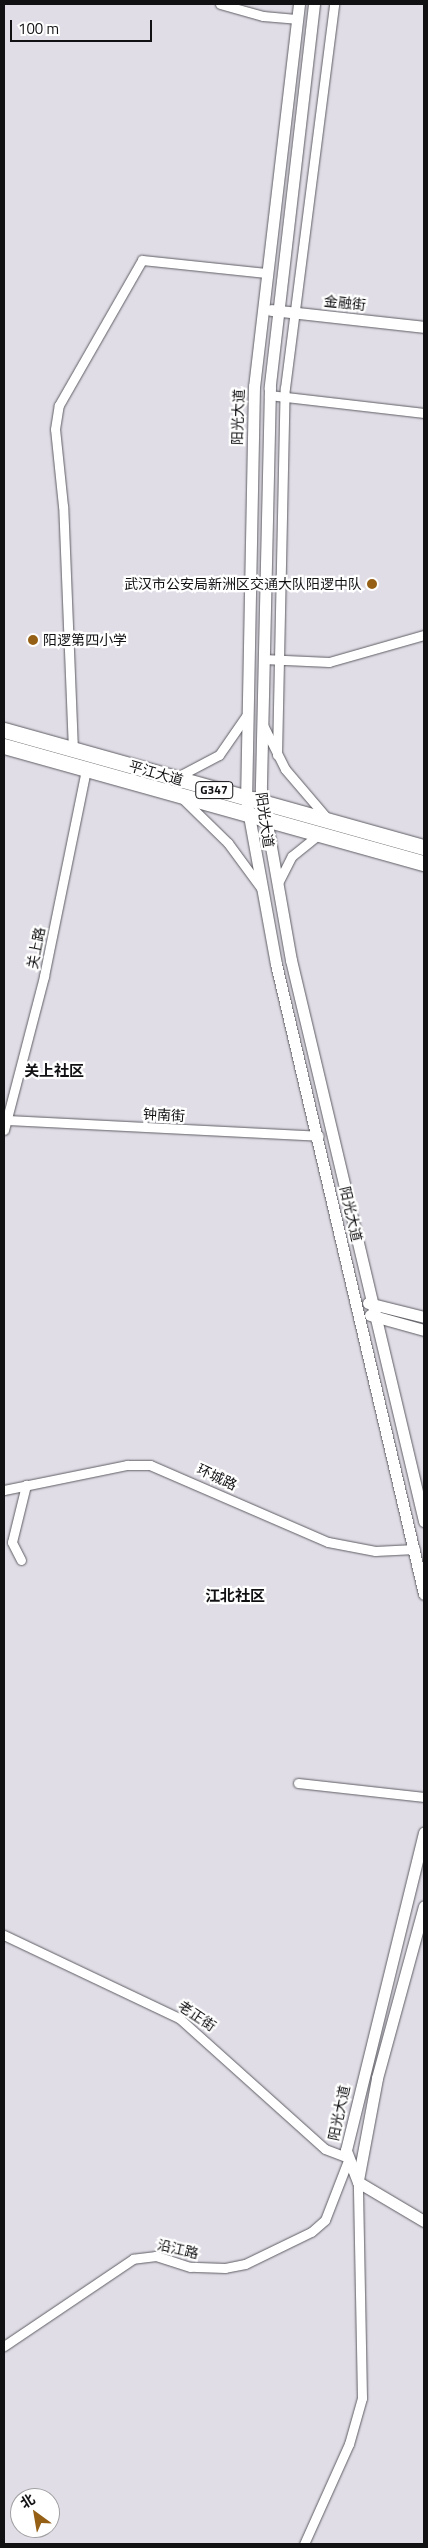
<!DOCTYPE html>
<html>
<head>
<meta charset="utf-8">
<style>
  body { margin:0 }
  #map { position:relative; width:428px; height:2548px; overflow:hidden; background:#e0dde6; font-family:"Titillium Web","Noto Sans SC",sans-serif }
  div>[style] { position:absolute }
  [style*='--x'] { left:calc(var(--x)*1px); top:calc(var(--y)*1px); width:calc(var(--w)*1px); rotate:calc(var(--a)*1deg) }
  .roads { filter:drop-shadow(0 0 1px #5f5d64) drop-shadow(0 0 1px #5f5d64) }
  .street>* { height:9px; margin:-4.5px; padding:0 4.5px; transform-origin:4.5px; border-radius:4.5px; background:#fff }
  .secondary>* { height:11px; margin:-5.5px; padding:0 5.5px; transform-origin:5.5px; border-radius:5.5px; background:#fff }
  .highway>* { height:15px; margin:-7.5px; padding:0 7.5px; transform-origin:7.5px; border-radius:7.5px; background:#fff }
  .dots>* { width:14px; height:14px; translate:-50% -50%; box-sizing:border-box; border:2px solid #fff; border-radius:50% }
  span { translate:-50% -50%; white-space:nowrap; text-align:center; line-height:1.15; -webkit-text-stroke:4.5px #fff; paint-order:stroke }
  .shield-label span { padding:1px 4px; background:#fff; border:1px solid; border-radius:4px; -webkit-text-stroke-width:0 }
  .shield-label { font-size:12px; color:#111013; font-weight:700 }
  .street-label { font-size:14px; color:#111013 }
  .poi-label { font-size:14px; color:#111013 }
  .right { translate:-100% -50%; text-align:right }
  .left { translate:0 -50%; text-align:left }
  .neighbourhood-label { font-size:15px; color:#111013; font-weight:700 }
  .frame { position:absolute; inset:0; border:5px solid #111013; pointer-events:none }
  .north { position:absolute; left:10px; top:2488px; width:50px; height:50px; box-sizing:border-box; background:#fff; border:1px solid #a09fa1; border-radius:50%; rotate:328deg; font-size:14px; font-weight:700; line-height:20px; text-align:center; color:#111013 }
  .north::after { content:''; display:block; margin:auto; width:18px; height:22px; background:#956016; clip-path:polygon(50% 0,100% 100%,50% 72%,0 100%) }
  .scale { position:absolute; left:10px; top:20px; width:142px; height:22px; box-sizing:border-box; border:2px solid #111013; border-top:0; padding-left:6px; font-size:15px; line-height:18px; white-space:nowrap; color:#111013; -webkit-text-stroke:4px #fff; paint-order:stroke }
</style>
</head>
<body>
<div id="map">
  <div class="roads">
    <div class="street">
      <div style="--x:220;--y:4;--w:45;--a:15.6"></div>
      <div style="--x:263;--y:16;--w:33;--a:5"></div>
      <div style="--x:269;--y:395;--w:156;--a:6.6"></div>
      <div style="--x:263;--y:659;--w:66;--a:2.6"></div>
      <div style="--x:329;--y:662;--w:99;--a:-15.9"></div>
      <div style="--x:263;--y:725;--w:49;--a:63.4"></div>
      <div style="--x:285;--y:769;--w:63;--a:49.5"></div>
      <div style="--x:73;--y:750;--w:244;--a:-92.3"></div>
      <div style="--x:63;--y:506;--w:77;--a:-95.9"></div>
      <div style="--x:55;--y:429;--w:24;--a:-81"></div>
      <div style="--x:59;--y:405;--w:167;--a:-60.2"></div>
      <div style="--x:142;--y:260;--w:125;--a:6"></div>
      <div style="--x:277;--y:755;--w:367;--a:-88.8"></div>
      <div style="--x:285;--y:388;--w:387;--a:-82.7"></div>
      <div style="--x:179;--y:776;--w:45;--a:-27.7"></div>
      <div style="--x:219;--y:755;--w:47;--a:-55.3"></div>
      <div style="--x:183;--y:799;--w:63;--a:44.4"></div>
      <div style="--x:228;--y:843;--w:56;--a:53.7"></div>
      <div style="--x:278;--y:883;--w:30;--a:-63"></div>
      <div style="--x:292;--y:856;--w:33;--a:-39"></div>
      <div style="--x:7;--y:1120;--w:312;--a:2.9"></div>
      <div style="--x:4;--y:1130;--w:159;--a:-75.4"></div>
      <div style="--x:44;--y:976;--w:210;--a:-78.5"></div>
      <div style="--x:4;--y:1490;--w:126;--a:-11.5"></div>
      <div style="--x:127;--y:1465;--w:23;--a:0"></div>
      <div style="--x:150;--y:1465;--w:194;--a:23.4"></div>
      <div style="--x:328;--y:1542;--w:48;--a:10.8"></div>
      <div style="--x:375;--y:1551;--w:40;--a:-2.9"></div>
      <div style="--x:21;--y:1560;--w:20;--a:-117"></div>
      <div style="--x:12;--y:1542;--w:59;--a:-76.2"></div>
      <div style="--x:298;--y:1783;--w:127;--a:6.3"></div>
      <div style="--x:4;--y:1935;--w:194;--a:25.4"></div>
      <div style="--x:179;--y:2018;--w:196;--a:41.9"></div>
      <div style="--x:325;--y:2149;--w:26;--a:21"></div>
      <div style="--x:349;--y:2158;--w:66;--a:111.2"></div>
      <div style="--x:325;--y:2220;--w:18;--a:139"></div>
      <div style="--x:311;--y:2232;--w:73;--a:154.1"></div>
      <div style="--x:245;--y:2264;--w:20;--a:169"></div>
      <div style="--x:225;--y:2268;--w:35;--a:-178"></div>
      <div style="--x:190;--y:2267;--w:36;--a:-162"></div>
      <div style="--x:156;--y:2256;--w:23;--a:173"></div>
      <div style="--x:133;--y:2259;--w:156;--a:146"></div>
      <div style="--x:304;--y:2544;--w:110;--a:-65.8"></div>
      <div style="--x:349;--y:2444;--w:48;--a:-74.2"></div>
      <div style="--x:362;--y:2398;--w:216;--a:-91.1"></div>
    </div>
    <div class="secondary">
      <div style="--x:299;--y:4;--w:385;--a:96.7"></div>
      <div style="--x:254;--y:386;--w:413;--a:91.1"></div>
      <div style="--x:246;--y:799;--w:168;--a:79.7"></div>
      <div style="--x:276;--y:964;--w:647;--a:76.78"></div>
      <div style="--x:314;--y:4;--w:386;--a:96.6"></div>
      <div style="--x:270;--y:387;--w:403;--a:91.3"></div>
      <div style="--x:261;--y:790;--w:173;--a:80"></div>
      <div style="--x:291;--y:960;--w:577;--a:76.66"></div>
      <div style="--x:271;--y:310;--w:154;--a:6.3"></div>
      <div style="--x:368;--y:1303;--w:58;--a:14"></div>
      <div style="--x:370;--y:1315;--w:56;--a:15.5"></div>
      <div style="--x:358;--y:2180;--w:104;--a:-79.4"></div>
      <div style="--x:377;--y:2078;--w:178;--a:-74.7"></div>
      <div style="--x:358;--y:2182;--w:34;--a:-111"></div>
      <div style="--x:346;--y:2150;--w:327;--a:-76.2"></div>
      <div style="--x:358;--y:2182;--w:77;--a:30.6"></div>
    </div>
    <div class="highway">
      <div style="--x:4;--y:730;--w:436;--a:15.6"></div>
      <div style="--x:4;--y:746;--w:436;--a:15.6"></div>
    </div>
  </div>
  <div class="dots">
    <div style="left:372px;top:584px;background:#956016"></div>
    <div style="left:33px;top:640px;background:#956016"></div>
  </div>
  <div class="shield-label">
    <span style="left:214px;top:790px">G347</span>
  </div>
  <div class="street-label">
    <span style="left:345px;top:303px;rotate:6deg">金融街</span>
    <span style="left:238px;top:417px;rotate:-88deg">阳光大道</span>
    <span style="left:156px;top:773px;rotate:16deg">平江大道</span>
    <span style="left:265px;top:820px;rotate:82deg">阳光大道</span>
    <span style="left:36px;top:948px;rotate:-79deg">关上路</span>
    <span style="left:164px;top:1115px;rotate:3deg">钟南街</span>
    <span style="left:351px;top:1214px;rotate:77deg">阳光大道</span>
    <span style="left:217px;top:1477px;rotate:25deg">环城路</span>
    <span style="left:197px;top:2016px;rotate:34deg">老正街</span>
    <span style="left:339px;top:2113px;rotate:-78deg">阳光大道</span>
    <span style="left:178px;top:2249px;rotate:13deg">沿江路</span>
  </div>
  <div class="poi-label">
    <span class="right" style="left:362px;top:584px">武汉市公安局新洲区交通大队阳逻中队</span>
    <span class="left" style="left:43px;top:640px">阳逻第四小学</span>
  </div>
  <div class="neighbourhood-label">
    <span style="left:54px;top:1071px">关上社区</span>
    <span style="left:235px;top:1596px">江北社区</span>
  </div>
  <div class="frame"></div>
  <div class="north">北</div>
  <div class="scale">100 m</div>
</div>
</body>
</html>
